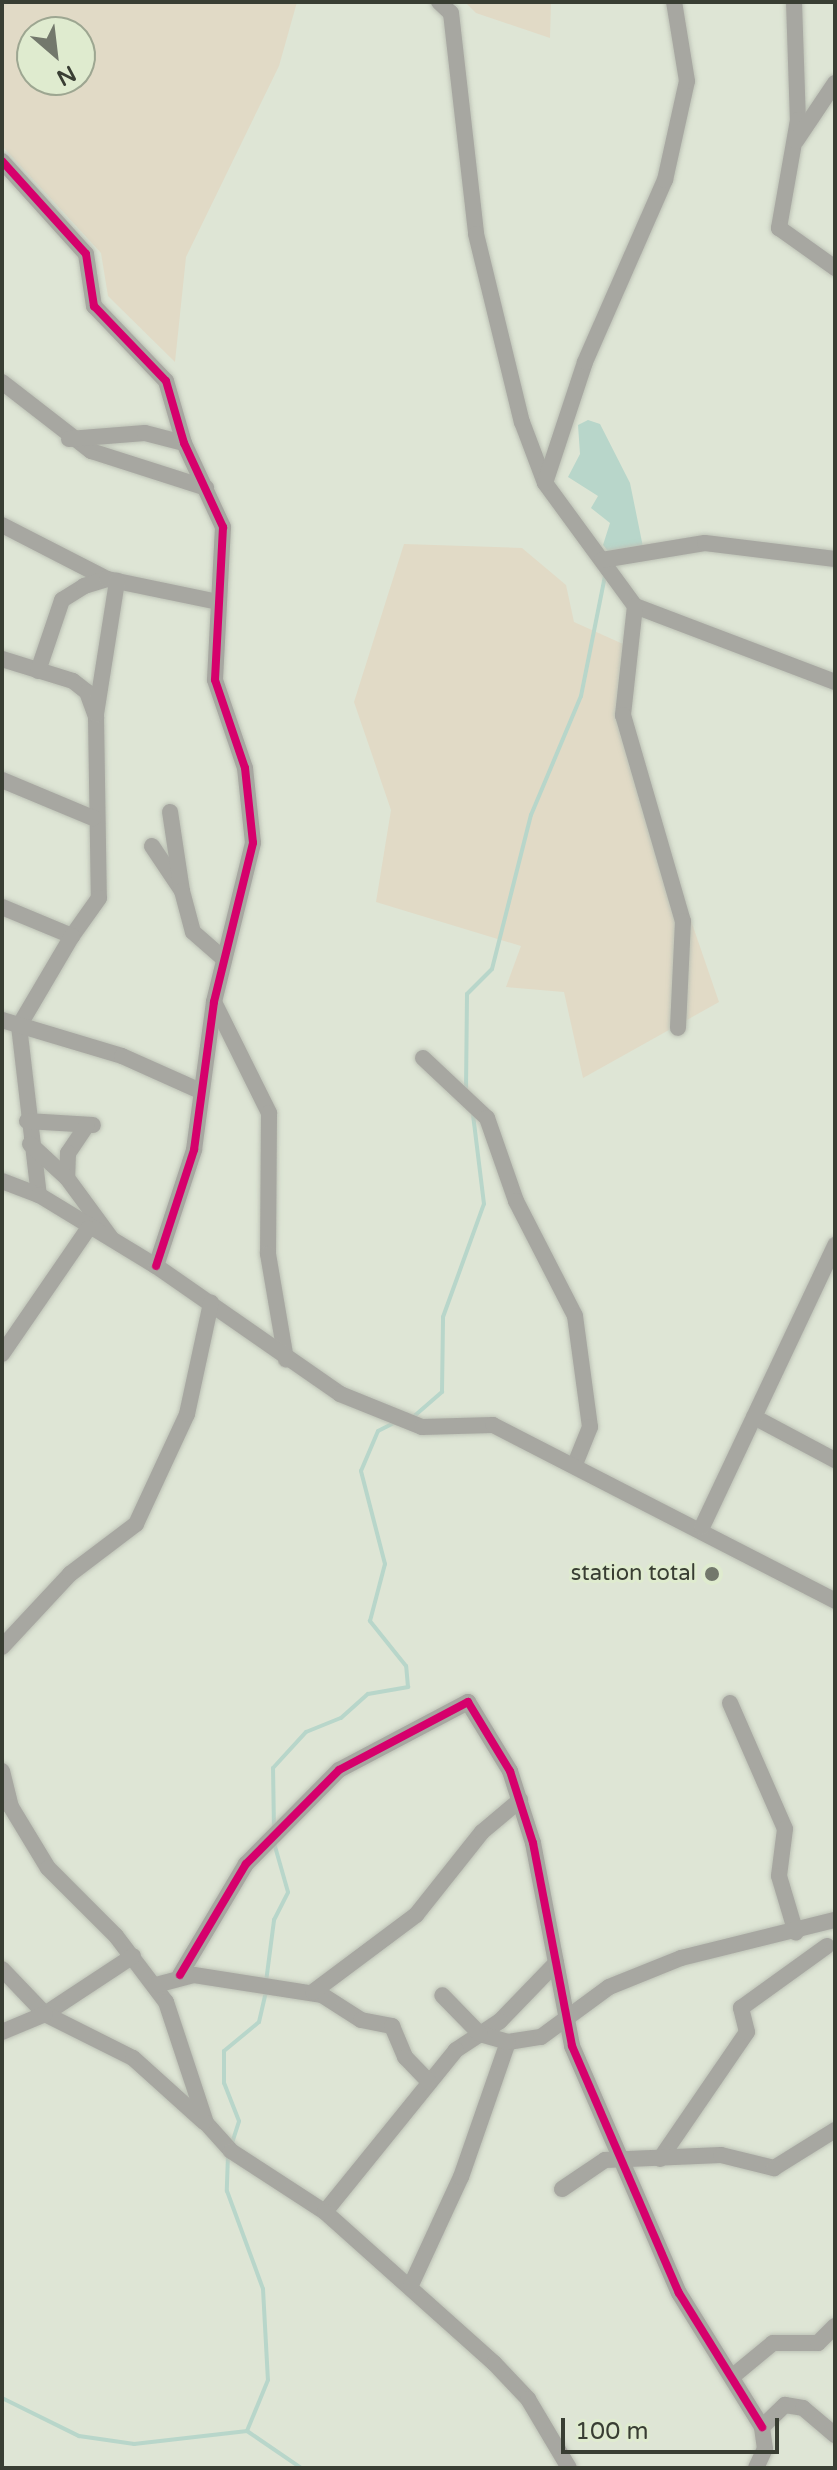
<!DOCTYPE html>
<html>
<head>
<meta charset="utf-8">
<style>
  body { margin:0 }
  #map { position:relative; width:837px; height:2470px; overflow:hidden; background:#dee5d5; font-family:"Varela Round",sans-serif }
  div>[style] { position:absolute }
  [style*='--x'] { left:calc(var(--x)*1px); top:calc(var(--y)*1px); width:calc(var(--w)*1px); rotate:calc(var(--a)*1deg) }
  .green>* { inset:0; background:#e1dac6 }
  .water>* { inset:0; background:#b8d6ca }
  .stream>* { height:4px; margin:-2px; padding:0 2px; transform-origin:2px; border-radius:2px; background:#b8d6ca }
  .roads { filter:drop-shadow(0 0 2px #bdc2b6) drop-shadow(0 0 2px #bdc2b6) }
  .minor>* { height:16px; margin:-8px; padding:0 8px; transform-origin:8px; border-radius:8px; background:#a7a7a1 }
  .cycleway>* { height:8px; margin:-4px; padding:0 4px; transform-origin:4px; border-radius:4px; background:#d6006c }
  .dots>* { width:22px; height:22px; translate:-50% -50%; box-sizing:border-box; border:4px solid #dfebcf; border-radius:50% }
  span { translate:-50% -50%; white-space:nowrap; text-align:center; line-height:1.15; -webkit-text-stroke:6px #dfebcf; paint-order:stroke }
  .poi-label { font-size:22px; color:#393e33 }
  .right { translate:-100% -50%; text-align:right }
  .frame { position:absolute; inset:0; border:4px solid #393e33; pointer-events:none }
  .north { position:absolute; left:16px; top:16px; width:80px; height:80px; box-sizing:border-box; background:#dfebcf; border:2px solid #9da691; border-radius:50%; rotate:152deg; font-size:22px; font-weight:700; line-height:32px; text-align:center; color:#393e33 }
  .north::after { content:''; display:block; margin:auto; width:28px; height:36px; background:#73786c; clip-path:polygon(50% 0,100% 100%,50% 72%,0 100%) }
  .scale { position:absolute; left:561px; top:2418px; width:218px; height:36px; box-sizing:border-box; border:4px solid #393e33; border-top:0; padding-left:10px; font-size:24px; line-height:28px; white-space:nowrap; color:#393e33; -webkit-text-stroke:6px #dfebcf; paint-order:stroke }
</style>
</head>
<body>
<div id="map">
  <div class="green">
    <div style="clip-path:polygon(evenodd,2px 2px,297px 2px,279px 66px,186px 257px,175px 362px,108px 296px,101px 253px,2px 146px,2px 2px,32px 32px,80px 32px,80px 80px,32px 80px,32px 32px)"></div>
    <div style="clip-path:polygon(465px 2px,551px 2px,550px 38px,476px 13px)"></div>
    <div style="clip-path:polygon(404px 544px,522px 548px,566px 585px,574px 622px,623px 644px,621px 717px,719px 1002px,583px 1078px,564px 992px,506px 987px,521px 946px,376px 902px,391px 810px,354px 702px)"></div>
  </div>
  <div class="water">
    <div style="clip-path:polygon(588px 420px,600px 424px,630px 483px,643px 547px,611px 555px,603px 545px,610px 523px,591px 508px,598px 496px,568px 477px,580px 454px,578px 425px)"></div>
  </div>
  <div class="stream">
    <div style="--x:466;--y:1090;--w:96;--a:-89.4"></div>
    <div style="--x:467;--y:994;--w:35;--a:-45"></div>
    <div style="--x:492;--y:969;--w:159;--a:-75.8"></div>
    <div style="--x:531;--y:815;--w:129;--a:-67.2"></div>
    <div style="--x:581;--y:696;--w:122;--a:-78.7"></div>
    <div style="--x:412;--y:1418;--w:40;--a:-41"></div>
    <div style="--x:442;--y:1392;--w:75;--a:-89.2"></div>
    <div style="--x:443;--y:1317;--w:120;--a:-70.1"></div>
    <div style="--x:484;--y:1204;--w:91;--a:-97"></div>
    <div style="--x:274;--y:1830;--w:62;--a:-90.9"></div>
    <div style="--x:273;--y:1768;--w:49;--a:-47.5"></div>
    <div style="--x:306;--y:1732;--w:38;--a:-22"></div>
    <div style="--x:341;--y:1718;--w:36;--a:-42"></div>
    <div style="--x:368;--y:1694;--w:41;--a:-9.9"></div>
    <div style="--x:408;--y:1687;--w:21;--a:-95"></div>
    <div style="--x:406;--y:1666;--w:58;--a:-128.7"></div>
    <div style="--x:370;--y:1621;--w:59;--a:-75.3"></div>
    <div style="--x:385;--y:1564;--w:96;--a:-104.5"></div>
    <div style="--x:361;--y:1471;--w:43;--a:-67"></div>
    <div style="--x:378;--y:1431;--w:20;--a:-27"></div>
    <div style="--x:266;--y:1982;--w:63;--a:-82.6"></div>
    <div style="--x:274;--y:1920;--w:31;--a:-63"></div>
    <div style="--x:288;--y:1892;--w:51;--a:-105.9"></div>
    <div style="--x:232;--y:2143;--w:23;--a:-72"></div>
    <div style="--x:239;--y:2121;--w:41;--a:-111.5"></div>
    <div style="--x:224;--y:2083;--w:32;--a:-90"></div>
    <div style="--x:224;--y:2051;--w:45;--a:-39.6"></div>
    <div style="--x:259;--y:2022;--w:32;--a:-77"></div>
    <div style="--x:228;--y:2155;--w:36;--a:92"></div>
    <div style="--x:227;--y:2191;--w:104;--a:69.8"></div>
    <div style="--x:263;--y:2289;--w:91;--a:86.9"></div>
    <div style="--x:268;--y:2380;--w:55;--a:112.4"></div>
    <div style="--x:2;--y:2398;--w:86;--a:26.3"></div>
    <div style="--x:79;--y:2436;--w:56;--a:8.3"></div>
    <div style="--x:134;--y:2444;--w:114;--a:-6.6"></div>
    <div style="--x:247;--y:2431;--w:65;--a:34.4"></div>
  </div>
  <div class="roads">
    <div class="minor">
      <div style="--x:439;--y:2;--w:16;--a:43"></div>
      <div style="--x:451;--y:13;--w:222;--a:83.5"></div>
      <div style="--x:476;--y:234;--w:194;--a:76.3"></div>
      <div style="--x:522;--y:422;--w:65;--a:69.3"></div>
      <div style="--x:545;--y:483;--w:152;--a:53.8"></div>
      <div style="--x:635;--y:606;--w:214;--a:20.8"></div>
      <div style="--x:794;--y:2;--w:118;--a:88.1"></div>
      <div style="--x:798;--y:120;--w:110;--a:100"></div>
      <div style="--x:779;--y:228;--w:69;--a:35.5"></div>
      <div style="--x:796;--y:141;--w:70;--a:-56.1"></div>
      <div style="--x:2;--y:161;--w:125;--a:47.9"></div>
      <div style="--x:86;--y:254;--w:53;--a:81.3"></div>
      <div style="--x:94;--y:306;--w:104;--a:46.2"></div>
      <div style="--x:166;--y:381;--w:65;--a:73.8"></div>
      <div style="--x:184;--y:443;--w:93;--a:65.1"></div>
      <div style="--x:223;--y:527;--w:153;--a:93"></div>
      <div style="--x:215;--y:680;--w:93;--a:71.2"></div>
      <div style="--x:245;--y:768;--w:75;--a:83.9"></div>
      <div style="--x:253;--y:843;--w:164;--a:103.8"></div>
      <div style="--x:214;--y:1002;--w:149;--a:97.7"></div>
      <div style="--x:194;--y:1150;--w:122;--a:108.1"></div>
      <div style="--x:2;--y:382;--w:113;--a:37.8"></div>
      <div style="--x:91;--y:451;--w:121;--a:17.8"></div>
      <div style="--x:69;--y:439;--w:76;--a:-4.5"></div>
      <div style="--x:145;--y:433;--w:40;--a:14.4"></div>
      <div style="--x:545;--y:483;--w:127;--a:-71.7"></div>
      <div style="--x:585;--y:362;--w:199;--a:-66.3"></div>
      <div style="--x:665;--y:180;--w:101;--a:-77.5"></div>
      <div style="--x:687;--y:81;--w:80;--a:-99.3"></div>
      <div style="--x:2;--y:525;--w:118;--a:27.2"></div>
      <div style="--x:602;--y:560;--w:104;--a:-9.4"></div>
      <div style="--x:705;--y:543;--w:131;--a:7"></div>
      <div style="--x:635;--y:606;--w:110;--a:96.3"></div>
      <div style="--x:623;--y:715;--w:215;--a:73.8"></div>
      <div style="--x:683;--y:921;--w:107;--a:92.7"></div>
      <div style="--x:2;--y:659;--w:74;--a:17.2"></div>
      <div style="--x:73;--y:681;--w:18;--a:38"></div>
      <div style="--x:87;--y:692;--w:27;--a:70"></div>
      <div style="--x:96;--y:717;--w:181;--a:89.1"></div>
      <div style="--x:99;--y:898;--w:47;--a:125.4"></div>
      <div style="--x:38;--y:671;--w:75;--a:-71.3"></div>
      <div style="--x:62;--y:600;--w:26;--a:-32"></div>
      <div style="--x:84;--y:586;--w:24;--a:-17"></div>
      <div style="--x:107;--y:579;--w:113;--a:11.7"></div>
      <div style="--x:96;--y:714;--w:135;--a:-81"></div>
      <div style="--x:2;--y:780;--w:99;--a:22.7"></div>
      <div style="--x:152;--y:846;--w:54;--a:56.3"></div>
      <div style="--x:182;--y:891;--w:80;--a:-98.6"></div>
      <div style="--x:182;--y:891;--w:42;--a:75"></div>
      <div style="--x:193;--y:932;--w:41;--a:41.1"></div>
      <div style="--x:2;--y:907;--w:76;--a:22.5"></div>
      <div style="--x:72;--y:936;--w:104;--a:120.5"></div>
      <div style="--x:19;--y:1026;--w:170;--a:83.3"></div>
      <div style="--x:214;--y:1002;--w:124;--a:63.6"></div>
      <div style="--x:269;--y:1113;--w:141;--a:90.4"></div>
      <div style="--x:268;--y:1254;--w:107;--a:80.3"></div>
      <div style="--x:2;--y:1020;--w:125;--a:16.7"></div>
      <div style="--x:122;--y:1056;--w:83;--a:24.1"></div>
      <div style="--x:423;--y:1058;--w:88;--a:43.2"></div>
      <div style="--x:487;--y:1118;--w:88;--a:70.7"></div>
      <div style="--x:516;--y:1201;--w:129;--a:62.8"></div>
      <div style="--x:575;--y:1316;--w:112;--a:82.3"></div>
      <div style="--x:590;--y:1427;--w:38;--a:112"></div>
      <div style="--x:27;--y:1121;--w:66;--a:3.5"></div>
      <div style="--x:87;--y:1125;--w:34;--a:124"></div>
      <div style="--x:68;--y:1153;--w:25;--a:92"></div>
      <div style="--x:67;--y:1178;--w:74;--a:53.7"></div>
      <div style="--x:30;--y:1144;--w:50;--a:42.6"></div>
      <div style="--x:2;--y:1181;--w:40;--a:21"></div>
      <div style="--x:39;--y:1195;--w:137;--a:31.3"></div>
      <div style="--x:156;--y:1266;--w:224;--a:34.8"></div>
      <div style="--x:340;--y:1394;--w:88;--a:21.9"></div>
      <div style="--x:422;--y:1427;--w:71;--a:-1.6"></div>
      <div style="--x:493;--y:1425;--w:385;--a:27.2"></div>
      <div style="--x:2;--y:1354;--w:152;--a:-55.5"></div>
      <div style="--x:754;--y:1417;--w:92;--a:28"></div>
      <div style="--x:702;--y:1527;--w:312;--a:-64.7"></div>
      <div style="--x:2;--y:1647;--w:100;--a:-47"></div>
      <div style="--x:70;--y:1574;--w:83;--a:-37.1"></div>
      <div style="--x:136;--y:1524;--w:121;--a:-65.1"></div>
      <div style="--x:187;--y:1414;--w:114;--a:-77.8"></div>
      <div style="--x:730;--y:1703;--w:137;--a:66.4"></div>
      <div style="--x:785;--y:1829;--w:47;--a:97.3"></div>
      <div style="--x:779;--y:1876;--w:59;--a:73.4"></div>
      <div style="--x:2;--y:1771;--w:37;--a:76"></div>
      <div style="--x:11;--y:1807;--w:71;--a:58.8"></div>
      <div style="--x:48;--y:1868;--w:96;--a:45"></div>
      <div style="--x:116;--y:1936;--w:83;--a:52.9"></div>
      <div style="--x:166;--y:2002;--w:127;--a:71.7"></div>
      <div style="--x:206;--y:2123;--w:38;--a:48"></div>
      <div style="--x:231;--y:2151;--w:112;--a:33"></div>
      <div style="--x:133;--y:1956;--w:105;--a:146.6"></div>
      <div style="--x:45;--y:2014;--w:98;--a:26.6"></div>
      <div style="--x:133;--y:2058;--w:96;--a:42"></div>
      <div style="--x:556;--y:1963;--w:81;--a:134"></div>
      <div style="--x:500;--y:2021;--w:53;--a:146.6"></div>
      <div style="--x:456;--y:2050;--w:208;--a:129"></div>
      <div style="--x:325;--y:2212;--w:227;--a:41.8"></div>
      <div style="--x:494;--y:2363;--w:50;--a:46.6"></div>
      <div style="--x:528;--y:2399;--w:80;--a:59.3"></div>
      <div style="--x:2;--y:1969;--w:62;--a:46.3"></div>
      <div style="--x:45;--y:2014;--w:47;--a:157.3"></div>
      <div style="--x:180;--y:1975;--w:129;--a:-59.3"></div>
      <div style="--x:246;--y:1864;--w:132;--a:-45.3"></div>
      <div style="--x:339;--y:1770;--w:146;--a:-27.8"></div>
      <div style="--x:468;--y:1702;--w:81;--a:58.7"></div>
      <div style="--x:510;--y:1771;--w:76;--a:72.3"></div>
      <div style="--x:533;--y:1843;--w:207;--a:79.1"></div>
      <div style="--x:572;--y:2046;--w:269;--a:66.6"></div>
      <div style="--x:679;--y:2293;--w:158;--a:58.2"></div>
      <div style="--x:156;--y:1985;--w:39;--a:-15"></div>
      <div style="--x:194;--y:1975;--w:130;--a:8.9"></div>
      <div style="--x:322;--y:1995;--w:46;--a:32.7"></div>
      <div style="--x:361;--y:2020;--w:32;--a:11"></div>
      <div style="--x:392;--y:2026;--w:34;--a:67"></div>
      <div style="--x:405;--y:2057;--w:35;--a:46"></div>
      <div style="--x:313;--y:1992;--w:129;--a:-36.8"></div>
      <div style="--x:416;--y:1915;--w:106;--a:-51.5"></div>
      <div style="--x:482;--y:1832;--w:50;--a:-40.1"></div>
      <div style="--x:508;--y:2042;--w:33;--a:-9"></div>
      <div style="--x:541;--y:2037;--w:84;--a:-36.3"></div>
      <div style="--x:609;--y:1987;--w:78;--a:-21.9"></div>
      <div style="--x:681;--y:1958;--w:159;--a:-13.9"></div>
      <div style="--x:660;--y:2159;--w:154;--a:-55.6"></div>
      <div style="--x:747;--y:2032;--w:25;--a:-104"></div>
      <div style="--x:741;--y:2008;--w:106;--a:-35.8"></div>
      <div style="--x:562;--y:2189;--w:52;--a:-34"></div>
      <div style="--x:605;--y:2160;--w:116;--a:-2.5"></div>
      <div style="--x:721;--y:2155;--w:55;--a:13.8"></div>
      <div style="--x:774;--y:2168;--w:72;--a:-31.9"></div>
      <div style="--x:411;--y:2285;--w:119;--a:-65.2"></div>
      <div style="--x:461;--y:2177;--w:143;--a:-70.8"></div>
      <div style="--x:508;--y:2042;--w:29;--a:-164"></div>
      <div style="--x:480;--y:2034;--w:54;--a:-134.3"></div>
      <div style="--x:733;--y:2376;--w:52;--a:-39.5"></div>
      <div style="--x:773;--y:2343;--w:45;--a:0"></div>
      <div style="--x:818;--y:2343;--w:24;--a:-45"></div>
      <div style="--x:756;--y:2468;--w:21;--a:-65"></div>
      <div style="--x:765;--y:2449;--w:22;--a:-98"></div>
      <div style="--x:762;--y:2427;--w:32;--a:-44"></div>
      <div style="--x:785;--y:2405;--w:18;--a:9"></div>
      <div style="--x:803;--y:2408;--w:42;--a:40.2"></div>
    </div>
  </div>
  <div class="cycleway">
    <div style="--x:2;--y:161;--w:125;--a:47.9"></div>
    <div style="--x:86;--y:254;--w:53;--a:81.3"></div>
    <div style="--x:94;--y:306;--w:104;--a:46.2"></div>
    <div style="--x:166;--y:381;--w:65;--a:73.8"></div>
    <div style="--x:184;--y:443;--w:93;--a:65.1"></div>
    <div style="--x:223;--y:527;--w:153;--a:93"></div>
    <div style="--x:215;--y:680;--w:93;--a:71.2"></div>
    <div style="--x:245;--y:768;--w:75;--a:83.9"></div>
    <div style="--x:253;--y:843;--w:164;--a:103.8"></div>
    <div style="--x:214;--y:1002;--w:149;--a:97.7"></div>
    <div style="--x:194;--y:1150;--w:122;--a:108.1"></div>
    <div style="--x:180;--y:1975;--w:129;--a:-59.3"></div>
    <div style="--x:246;--y:1864;--w:132;--a:-45.3"></div>
    <div style="--x:339;--y:1770;--w:146;--a:-27.8"></div>
    <div style="--x:468;--y:1702;--w:81;--a:58.7"></div>
    <div style="--x:510;--y:1771;--w:76;--a:72.3"></div>
    <div style="--x:533;--y:1843;--w:207;--a:79.1"></div>
    <div style="--x:572;--y:2046;--w:269;--a:66.6"></div>
    <div style="--x:679;--y:2293;--w:158;--a:58.2"></div>
  </div>
  <div class="dots">
    <div style="left:712px;top:1574px;background:#73786c"></div>
  </div>
  <div class="poi-label">
    <span class="right" style="left:696px;top:1574px">station total</span>
  </div>
  <div class="frame"></div>
  <div class="north">N</div>
  <div class="scale">100 m</div>
</div>
</body>
</html>
